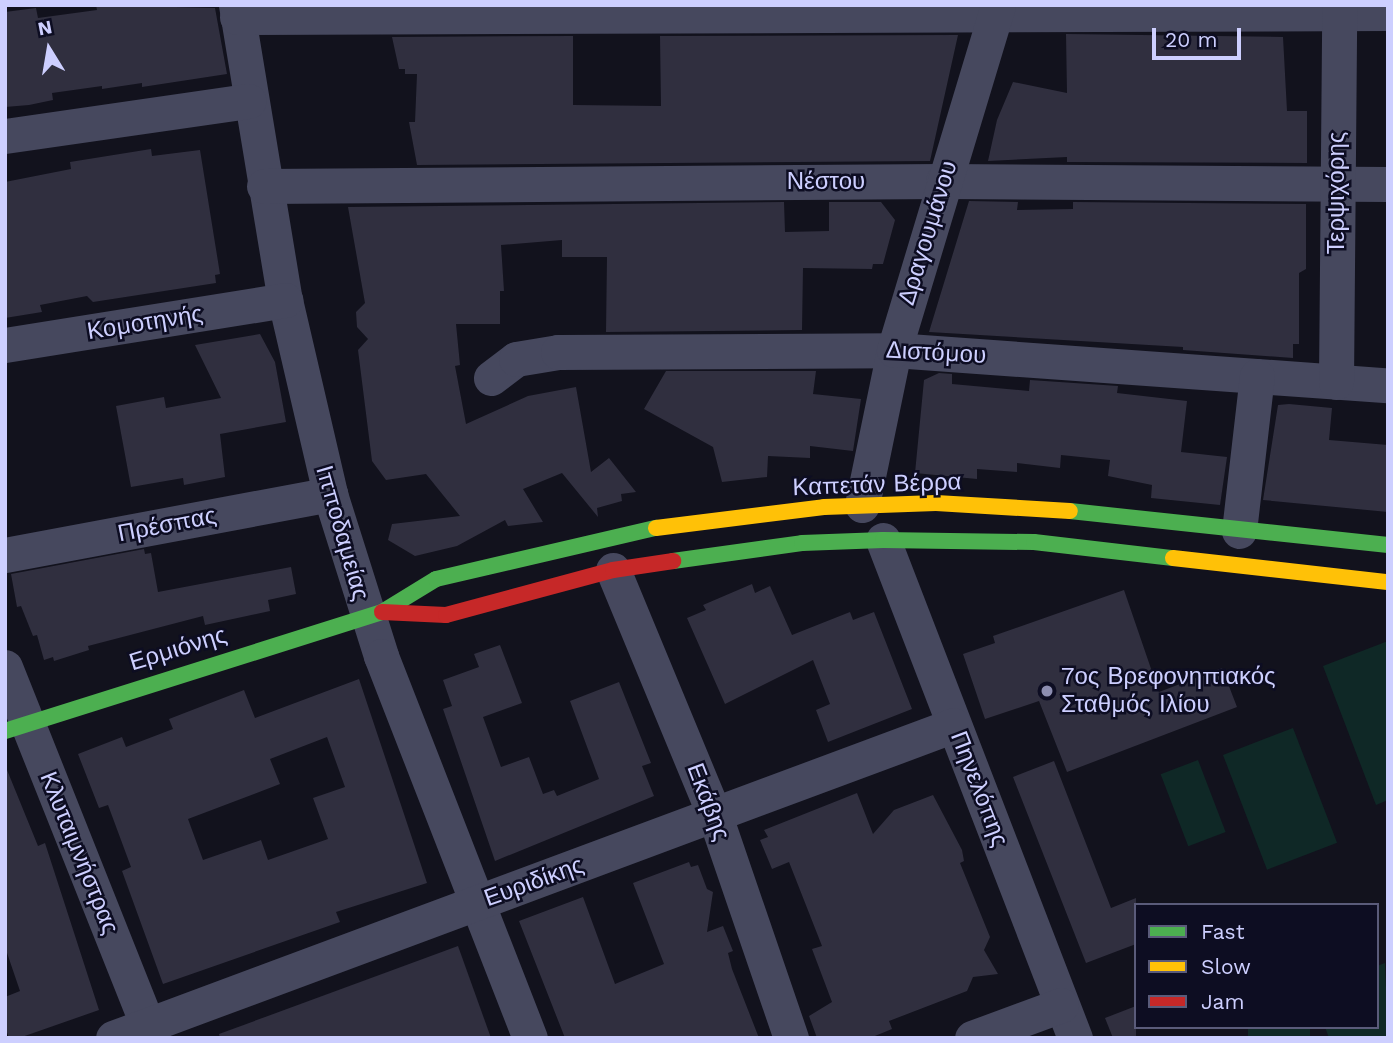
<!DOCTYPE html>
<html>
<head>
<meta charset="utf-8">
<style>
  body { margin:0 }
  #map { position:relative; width:1393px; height:1043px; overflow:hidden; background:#12121d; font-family:"Work Sans",sans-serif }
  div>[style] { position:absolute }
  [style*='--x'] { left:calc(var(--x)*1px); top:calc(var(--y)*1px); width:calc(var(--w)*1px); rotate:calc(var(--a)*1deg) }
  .green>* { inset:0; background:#0f2826; transform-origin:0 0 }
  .building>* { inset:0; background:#302f3f }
  .street>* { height:35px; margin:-17.5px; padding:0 17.5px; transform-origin:17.5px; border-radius:17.5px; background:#46485e }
  .fast>* { height:16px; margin:-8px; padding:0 8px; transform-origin:8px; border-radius:8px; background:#4caf50 }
  .slow>* { height:16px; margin:-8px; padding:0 8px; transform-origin:8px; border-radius:8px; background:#ffc107 }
  .jam>* { height:16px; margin:-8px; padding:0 8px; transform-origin:8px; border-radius:8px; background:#c62828 }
  .dots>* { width:19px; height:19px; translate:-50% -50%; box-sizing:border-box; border:4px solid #0d0d22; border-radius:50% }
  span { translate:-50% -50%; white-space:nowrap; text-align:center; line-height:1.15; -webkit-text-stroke:5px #0d0d22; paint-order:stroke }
  .street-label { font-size:24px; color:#cdcfff }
  .poi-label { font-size:24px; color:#cdcfff }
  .left { translate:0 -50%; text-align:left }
  .frame { position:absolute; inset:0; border:7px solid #cdcfff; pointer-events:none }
  .legend { position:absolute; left:1134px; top:903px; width:245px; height:126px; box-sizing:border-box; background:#0d0d22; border:2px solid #5a5b7a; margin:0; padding:9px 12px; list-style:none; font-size:21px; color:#cdcfff }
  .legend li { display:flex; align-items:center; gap:14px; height:35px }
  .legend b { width:35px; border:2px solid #5a5b7a }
  .north { position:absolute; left:14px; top:14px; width:70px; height:70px; -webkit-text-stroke:5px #0d0d22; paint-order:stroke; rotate:349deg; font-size:19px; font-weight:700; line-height:28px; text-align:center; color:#cdcfff }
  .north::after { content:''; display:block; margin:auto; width:24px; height:32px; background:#cdcfff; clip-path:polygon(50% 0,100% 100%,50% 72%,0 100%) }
  .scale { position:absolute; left:1152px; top:28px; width:89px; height:32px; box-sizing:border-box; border:4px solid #cdcfff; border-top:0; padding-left:9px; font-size:21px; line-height:24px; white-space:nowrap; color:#cdcfff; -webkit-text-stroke:5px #0d0d22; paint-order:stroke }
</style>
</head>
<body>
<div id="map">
  <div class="green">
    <div style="clip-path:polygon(1388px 641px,1388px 800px,1376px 805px,1323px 666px)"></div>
    <div style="left:1293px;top:728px;width:123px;height:75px;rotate:69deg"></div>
    <div style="left:1198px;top:760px;width:77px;height:40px;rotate:69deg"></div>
    <div style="clip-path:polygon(1385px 963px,1388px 1038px,1329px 1038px,1325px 1027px,1377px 1027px,1377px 966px)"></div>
    <div style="left:1248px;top:1027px;width:62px;height:12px"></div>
  </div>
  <div class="building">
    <div style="clip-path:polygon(96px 5px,215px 8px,227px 74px,142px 87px,142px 83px,102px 89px,102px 86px,52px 93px,53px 100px,29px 105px,5px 107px,5px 12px,36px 8px,38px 18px,97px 10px)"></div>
    <div style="clip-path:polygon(1066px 34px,1283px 37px,1287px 111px,1307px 111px,1307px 163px,1067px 162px,1067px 157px,988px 161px,997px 120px,1013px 82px,1067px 93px)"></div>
    <div style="clip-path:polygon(958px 35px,930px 161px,417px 165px,409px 122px,415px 122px,417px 74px,405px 74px,405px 69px,399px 69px,392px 37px,573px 36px,573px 105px,661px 106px,660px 36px)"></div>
    <div style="clip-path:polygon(151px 149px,152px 156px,200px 150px,220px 274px,215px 275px,216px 283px,93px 302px,87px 296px,40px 305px,42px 312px,5px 318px,5px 182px,71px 169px,70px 162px)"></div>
    <div style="clip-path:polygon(969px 201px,1018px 202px,1017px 210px,1073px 209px,1073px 202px,1306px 204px,1306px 269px,1299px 273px,1299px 344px,1293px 344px,1293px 358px,1183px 350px,1183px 347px,929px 332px)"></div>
    <div style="clip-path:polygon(784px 202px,785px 232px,829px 231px,829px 202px,881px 202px,895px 220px,883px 264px,873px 264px,872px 269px,803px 268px,802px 330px,606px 332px,607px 257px,562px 257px,562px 240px,501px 245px,504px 291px,500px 291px,500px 324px,456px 324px,460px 365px,455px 366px,466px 424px,528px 396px,576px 387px,591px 472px,609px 458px,636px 492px,621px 494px,622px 501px,597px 508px,598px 517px,562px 473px,523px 489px,543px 522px,508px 526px,505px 520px,457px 546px,415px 556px,388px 540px,392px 524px,460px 516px,426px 474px,386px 480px,372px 461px,358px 350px,368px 339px,357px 327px,356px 312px,365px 303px,348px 207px)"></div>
    <div style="clip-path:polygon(260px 334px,275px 362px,286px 422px,220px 434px,225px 477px,184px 485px,183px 478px,131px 487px,116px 406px,164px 397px,166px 408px,221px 398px,195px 345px)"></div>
    <div style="clip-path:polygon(666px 371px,816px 371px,813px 394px,861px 399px,853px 451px,810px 446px,810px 458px,768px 456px,767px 477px,722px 482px,713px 447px,644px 409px)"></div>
    <div style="clip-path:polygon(939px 373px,952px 374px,952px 384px,1029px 391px,1030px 380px,1118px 386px,1117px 393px,1187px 401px,1181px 452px,1227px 457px,1220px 505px,1151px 498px,1152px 485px,1108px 476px,1110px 460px,1061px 455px,1060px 468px,1017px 463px,1017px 472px,977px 469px,977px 479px,915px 473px,924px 380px)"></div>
    <div style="clip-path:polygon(1289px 404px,1332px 408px,1329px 440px,1388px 445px,1388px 512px,1263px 500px,1278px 405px)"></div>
    <div style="clip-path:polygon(144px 549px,145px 554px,151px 553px,158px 592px,291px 567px,296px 594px,268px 600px,270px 611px,205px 625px,203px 616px,88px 646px,89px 650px,54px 661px,53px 657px,44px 660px,37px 635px,33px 636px,21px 606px,17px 607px,11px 574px)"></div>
    <div style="clip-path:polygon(752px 584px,755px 593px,770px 586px,792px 635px,850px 612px,853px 620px,874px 612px,912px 709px,828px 742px,816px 710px,830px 704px,813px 660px,725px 704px,687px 618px,706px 610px,703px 605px)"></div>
    <div style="clip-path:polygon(1124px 590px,1159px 692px,1222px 668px,1237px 707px,1067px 772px,1039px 701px,985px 719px,963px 654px,995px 643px,993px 636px)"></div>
    <div style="clip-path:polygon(500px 645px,522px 703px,483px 717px,501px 767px,529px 757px,543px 794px,554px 790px,557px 796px,599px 779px,570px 701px,619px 682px,651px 763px,642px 766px,654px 796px,495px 861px,443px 709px,452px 706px,443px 680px,479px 667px,474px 654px)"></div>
    <div style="clip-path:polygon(evenodd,359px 679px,427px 883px,336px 912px,340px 922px,163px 984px,122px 871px,131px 867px,108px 805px,99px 808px,78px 754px,122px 737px,126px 747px,173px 729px,169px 719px,244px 690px,255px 718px,359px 679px,327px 737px,345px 787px,313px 798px,328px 839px,268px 860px,261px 840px,203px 860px,188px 819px,280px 784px,270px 759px,327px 737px)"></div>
    <div style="clip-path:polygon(1054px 761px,1111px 908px,1136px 898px,1136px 944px,1086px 963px,1013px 777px)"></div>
    <div style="clip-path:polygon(5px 765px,38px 846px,45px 843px,99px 1010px,19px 1038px,9px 1038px,5px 1027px,5px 997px,20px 991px,5px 947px)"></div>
    <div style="clip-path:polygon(857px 793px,873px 834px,894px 810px,933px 795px,962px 850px,964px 861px,960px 863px,990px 937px,984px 950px,998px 974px,973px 977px,967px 991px,889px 1021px,892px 1029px,870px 1038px,817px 1038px,809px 1016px,832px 1002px,812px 949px,822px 946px,789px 862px,772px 869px,760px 840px,768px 837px,764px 830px)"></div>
    <div style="clip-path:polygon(689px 862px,691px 867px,698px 865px,707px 889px,713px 892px,707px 932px,723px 926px,733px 951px,728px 953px,732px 969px,759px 1038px,565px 1038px,519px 921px,583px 897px,615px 984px,664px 964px,633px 883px)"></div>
    <div style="clip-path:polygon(458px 946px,491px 1038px,220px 1038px,219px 1034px)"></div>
    <div style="clip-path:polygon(1136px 1006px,1136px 1038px,1113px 1038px,1105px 1018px)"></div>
  </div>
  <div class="street">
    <div style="--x:236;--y:5;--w:299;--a:80.6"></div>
    <div style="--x:285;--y:300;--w:199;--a:76.9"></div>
    <div style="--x:330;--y:494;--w:170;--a:72.5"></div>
    <div style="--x:381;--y:656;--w:410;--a:68.7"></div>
    <div style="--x:237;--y:17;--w:1151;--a:-0.2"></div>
    <div style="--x:5;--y:136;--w:246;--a:-8.2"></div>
    <div style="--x:264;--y:186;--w:679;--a:-0.42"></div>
    <div style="--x:943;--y:181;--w:445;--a:0.4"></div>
    <div style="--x:5;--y:345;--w:284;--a:-9.1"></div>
    <div style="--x:491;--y:378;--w:31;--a:-37"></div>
    <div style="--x:516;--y:359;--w:43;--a:-9.5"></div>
    <div style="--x:558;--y:352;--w:336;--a:-0.3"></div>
    <div style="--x:894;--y:350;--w:495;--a:4.1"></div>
    <div style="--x:1336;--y:382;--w:377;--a:-89.5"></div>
    <div style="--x:862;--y:505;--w:158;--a:-78.3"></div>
    <div style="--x:894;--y:350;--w:360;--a:-73.2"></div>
    <div style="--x:1239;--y:531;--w:156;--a:-83.4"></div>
    <div style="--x:883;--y:540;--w:534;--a:68.92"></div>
    <div style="--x:5;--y:555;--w:331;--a:-10.6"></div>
    <div style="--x:613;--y:570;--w:266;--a:67.5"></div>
    <div style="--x:715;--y:816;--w:235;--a:71.1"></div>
    <div style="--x:5;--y:667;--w:399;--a:68.3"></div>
    <div style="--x:113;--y:1038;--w:897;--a:-20.41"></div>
    <div style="--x:972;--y:1038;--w:95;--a:-20.3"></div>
  </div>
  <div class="fast">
    <div style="--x:1070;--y:511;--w:320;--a:6.1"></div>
    <div style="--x:673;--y:561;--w:130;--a:-7.9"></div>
    <div style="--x:802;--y:543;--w:81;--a:-2.1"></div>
    <div style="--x:883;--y:540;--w:151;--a:0.8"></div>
    <div style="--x:1034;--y:542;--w:140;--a:6.6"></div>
    <div style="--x:5;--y:731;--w:395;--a:-17.5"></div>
    <div style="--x:382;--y:612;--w:63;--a:-31.4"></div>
    <div style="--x:436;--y:579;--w:226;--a:-13.1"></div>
  </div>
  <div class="slow">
    <div style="--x:656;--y:528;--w:169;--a:-7.1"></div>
    <div style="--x:824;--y:507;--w:112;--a:-2"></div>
    <div style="--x:936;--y:503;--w:134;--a:3.4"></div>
    <div style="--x:1173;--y:558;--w:216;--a:6.4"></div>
  </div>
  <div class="jam">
    <div style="--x:382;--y:612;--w:64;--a:2.7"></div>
    <div style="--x:446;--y:615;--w:173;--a:-15.1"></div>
    <div style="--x:613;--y:570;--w:61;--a:-8.5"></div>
  </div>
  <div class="dots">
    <div style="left:1047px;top:691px;background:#8c8db0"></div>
  </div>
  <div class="street-label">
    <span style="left:826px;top:182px">Νέστου</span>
    <span style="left:1337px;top:193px;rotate:-90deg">Τερψιχόρης</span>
    <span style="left:928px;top:233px;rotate:-73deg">Δραγουμάνου</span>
    <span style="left:145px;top:323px;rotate:-9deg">Κομοτηνής</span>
    <span style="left:936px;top:353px;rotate:3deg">Διστόμου</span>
    <span style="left:877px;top:485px;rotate:-2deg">Καπετάν Βέρρα</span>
    <span style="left:167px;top:525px;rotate:-11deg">Πρέσπας</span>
    <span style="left:342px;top:533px;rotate:74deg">Ιπποδαμείας</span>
    <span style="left:178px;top:649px;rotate:-17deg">Ερμιόνης</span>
    <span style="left:979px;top:789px;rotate:69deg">Πηνελόπης</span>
    <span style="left:708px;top:802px;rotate:69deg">Εκάβης</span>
    <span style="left:79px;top:853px;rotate:68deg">Κλυταιμνήστρας</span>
    <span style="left:534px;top:882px;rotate:-20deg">Ευριδίκης</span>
  </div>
  <div class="poi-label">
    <span class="left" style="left:1061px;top:691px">7ος Βρεφονηπιακός<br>Σταθμός Ιλίου</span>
  </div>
  <div class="frame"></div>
  <ul class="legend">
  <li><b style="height:9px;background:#4caf50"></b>Fast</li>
  <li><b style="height:9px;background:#ffc107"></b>Slow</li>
  <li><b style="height:9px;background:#c62828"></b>Jam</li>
  </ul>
  <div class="north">N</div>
  <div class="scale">20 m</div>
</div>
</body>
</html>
